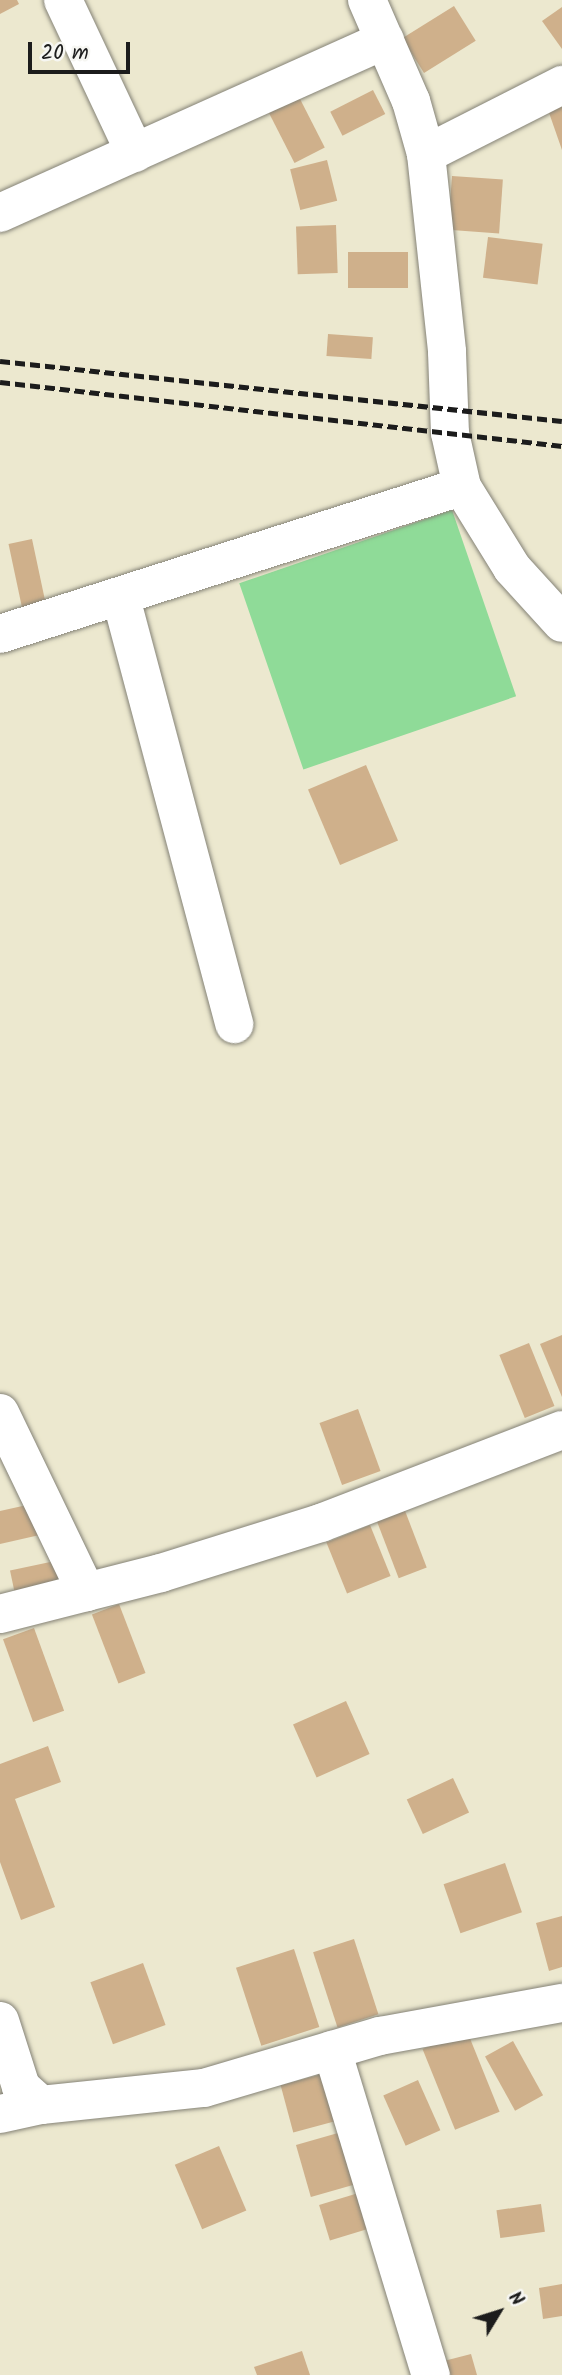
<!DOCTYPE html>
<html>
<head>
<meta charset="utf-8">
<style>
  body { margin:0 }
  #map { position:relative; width:562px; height:2375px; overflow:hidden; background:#ece8cf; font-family:Kalam,sans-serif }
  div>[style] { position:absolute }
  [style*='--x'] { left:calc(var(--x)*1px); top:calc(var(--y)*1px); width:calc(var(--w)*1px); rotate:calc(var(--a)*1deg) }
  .green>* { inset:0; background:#8fdb98; transform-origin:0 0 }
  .building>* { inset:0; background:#cfb08b; transform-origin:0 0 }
  .roads { filter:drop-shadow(0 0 2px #848276) drop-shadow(0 0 2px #848276) }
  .minor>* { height:38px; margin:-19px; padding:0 19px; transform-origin:19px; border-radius:19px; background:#fff }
  .rail>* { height:5px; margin-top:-2.5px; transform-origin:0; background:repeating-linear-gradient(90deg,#1c1c1c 0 10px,transparent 0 15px) }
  span { translate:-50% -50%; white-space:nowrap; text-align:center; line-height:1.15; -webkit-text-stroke:5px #f6f6f2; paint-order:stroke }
  .north { position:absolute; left:464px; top:2277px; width:70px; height:70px; -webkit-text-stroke:5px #f6f6f2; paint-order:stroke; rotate:52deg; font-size:19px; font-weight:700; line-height:28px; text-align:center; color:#1c1c1c }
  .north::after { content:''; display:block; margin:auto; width:24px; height:32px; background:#1c1c1c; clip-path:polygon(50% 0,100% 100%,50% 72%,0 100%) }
  .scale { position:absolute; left:28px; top:42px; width:102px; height:32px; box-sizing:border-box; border:4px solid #1c1c1c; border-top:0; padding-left:9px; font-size:21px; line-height:24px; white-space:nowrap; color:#1c1c1c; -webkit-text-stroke:5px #f6f6f2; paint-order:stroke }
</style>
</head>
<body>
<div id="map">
  <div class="green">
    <div style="left:452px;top:510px;width:197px;height:225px;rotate:71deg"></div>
  </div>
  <div class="building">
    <div style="clip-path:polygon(0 0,17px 0,19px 4px,0 14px)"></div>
    <div style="left:454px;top:6px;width:41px;height:61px;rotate:58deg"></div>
    <div style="clip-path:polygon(562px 7px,562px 49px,542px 21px)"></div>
    <div style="left:373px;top:90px;width:27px;height:48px;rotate:63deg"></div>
    <div style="left:298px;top:95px;width:59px;height:34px;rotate:63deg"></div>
    <div style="clip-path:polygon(562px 102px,562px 150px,547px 107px)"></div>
    <div style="left:327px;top:160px;width:42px;height:38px;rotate:76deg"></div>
    <div style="left:452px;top:176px;width:51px;height:54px;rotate:4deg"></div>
    <div style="left:336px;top:225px;width:48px;height:40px;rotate:88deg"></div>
    <div style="left:488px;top:237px;width:55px;height:41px;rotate:7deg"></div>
    <div style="left:408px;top:252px;width:36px;height:60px;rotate:90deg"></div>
    <div style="left:328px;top:334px;width:45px;height:22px;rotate:4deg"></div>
    <div style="left:32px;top:539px;width:73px;height:24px;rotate:78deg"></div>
    <div style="left:366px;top:765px;width:82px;height:63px;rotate:67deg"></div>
    <div style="clip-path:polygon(562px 1335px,562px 1397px,540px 1344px)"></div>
    <div style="left:529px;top:1343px;width:68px;height:32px;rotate:68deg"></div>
    <div style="left:358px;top:1409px;width:66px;height:41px;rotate:70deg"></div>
    <div style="clip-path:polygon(36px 1503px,44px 1534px,0 1544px,0 1511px)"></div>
    <div style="left:402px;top:1503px;width:69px;height:30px;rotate:69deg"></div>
    <div style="left:370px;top:1525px;width:55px;height:47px;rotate:68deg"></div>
    <div style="left:55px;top:1561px;width:30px;height:46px;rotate:78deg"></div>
    <div style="left:119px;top:1604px;width:74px;height:29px;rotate:69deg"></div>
    <div style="left:34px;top:1628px;width:88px;height:33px;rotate:70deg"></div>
    <div style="left:346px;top:1701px;width:58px;height:58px;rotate:66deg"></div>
    <div style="clip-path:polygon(48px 1746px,61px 1782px,15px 1799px,55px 1907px,21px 1920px,0 1862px,0 1764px)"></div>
    <div style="left:453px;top:1778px;width:38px;height:51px;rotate:65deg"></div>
    <div style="left:505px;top:1863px;width:52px;height:65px;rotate:71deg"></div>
    <div style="clip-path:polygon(562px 1916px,562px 1967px,549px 1971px,536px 1923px)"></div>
    <div style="left:354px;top:1939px;width:79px;height:43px;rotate:72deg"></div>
    <div style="left:294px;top:1949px;width:82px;height:61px;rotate:72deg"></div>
    <div style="left:143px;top:1963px;width:66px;height:56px;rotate:70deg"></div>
    <div style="left:467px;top:2031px;width:87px;height:48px;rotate:68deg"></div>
    <div style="left:513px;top:2041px;width:62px;height:32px;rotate:61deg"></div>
    <div style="left:326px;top:2073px;width:49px;height:47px;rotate:75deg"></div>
    <div style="left:418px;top:2080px;width:55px;height:38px;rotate:66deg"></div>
    <div style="left:345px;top:2131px;width:54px;height:51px;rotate:74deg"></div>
    <div style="left:219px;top:2146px;width:70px;height:48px;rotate:67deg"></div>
    <div style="left:365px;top:2191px;width:37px;height:48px;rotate:73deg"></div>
    <div style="left:541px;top:2204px;width:28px;height:45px;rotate:82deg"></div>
    <div style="clip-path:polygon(562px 2284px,562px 2316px,543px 2319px,539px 2288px)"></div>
    <div style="clip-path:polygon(302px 2351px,310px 2375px,257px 2375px,254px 2367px)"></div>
    <div style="clip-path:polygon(471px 2354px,477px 2375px,443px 2375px,440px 2362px)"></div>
  </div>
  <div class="roads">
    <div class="minor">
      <div style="--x:63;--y:0;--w:169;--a:64.8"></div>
      <div style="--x:367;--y:0;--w:110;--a:66.5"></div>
      <div style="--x:411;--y:101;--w:55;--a:74.2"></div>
      <div style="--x:426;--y:154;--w:199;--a:83.9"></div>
      <div style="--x:447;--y:352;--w:81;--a:87.9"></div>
      <div style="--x:450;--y:433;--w:55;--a:77.5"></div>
      <div style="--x:462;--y:487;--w:95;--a:58.3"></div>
      <div style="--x:512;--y:568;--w:74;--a:47.7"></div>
      <div style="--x:426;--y:154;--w:153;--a:-26.9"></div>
      <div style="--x:0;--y:213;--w:422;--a:-24.2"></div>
      <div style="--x:121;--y:598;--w:441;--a:75.1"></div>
      <div style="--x:0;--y:634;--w:485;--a:-17.7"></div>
      <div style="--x:0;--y:1413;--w:199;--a:64.3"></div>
      <div style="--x:0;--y:1614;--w:166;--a:-14.3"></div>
      <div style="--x:161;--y:1573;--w:168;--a:-17.4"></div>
      <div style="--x:321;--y:1523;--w:258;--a:-21.1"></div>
      <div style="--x:0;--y:2021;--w:69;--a:72.3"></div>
      <div style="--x:21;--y:2087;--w:27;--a:42"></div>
      <div style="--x:41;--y:2105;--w:164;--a:-6"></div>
      <div style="--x:204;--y:2088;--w:184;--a:-16.5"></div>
      <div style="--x:380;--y:2036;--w:185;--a:-10.3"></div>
      <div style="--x:332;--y:2050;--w:340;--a:73.1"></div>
      <div style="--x:0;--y:2114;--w:42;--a:-12.4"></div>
    </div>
  </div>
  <div class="rail">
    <div style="--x:0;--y:361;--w:565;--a:6.09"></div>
    <div style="--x:0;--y:382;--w:566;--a:6.5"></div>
  </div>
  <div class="north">N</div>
  <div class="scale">20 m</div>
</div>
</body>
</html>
